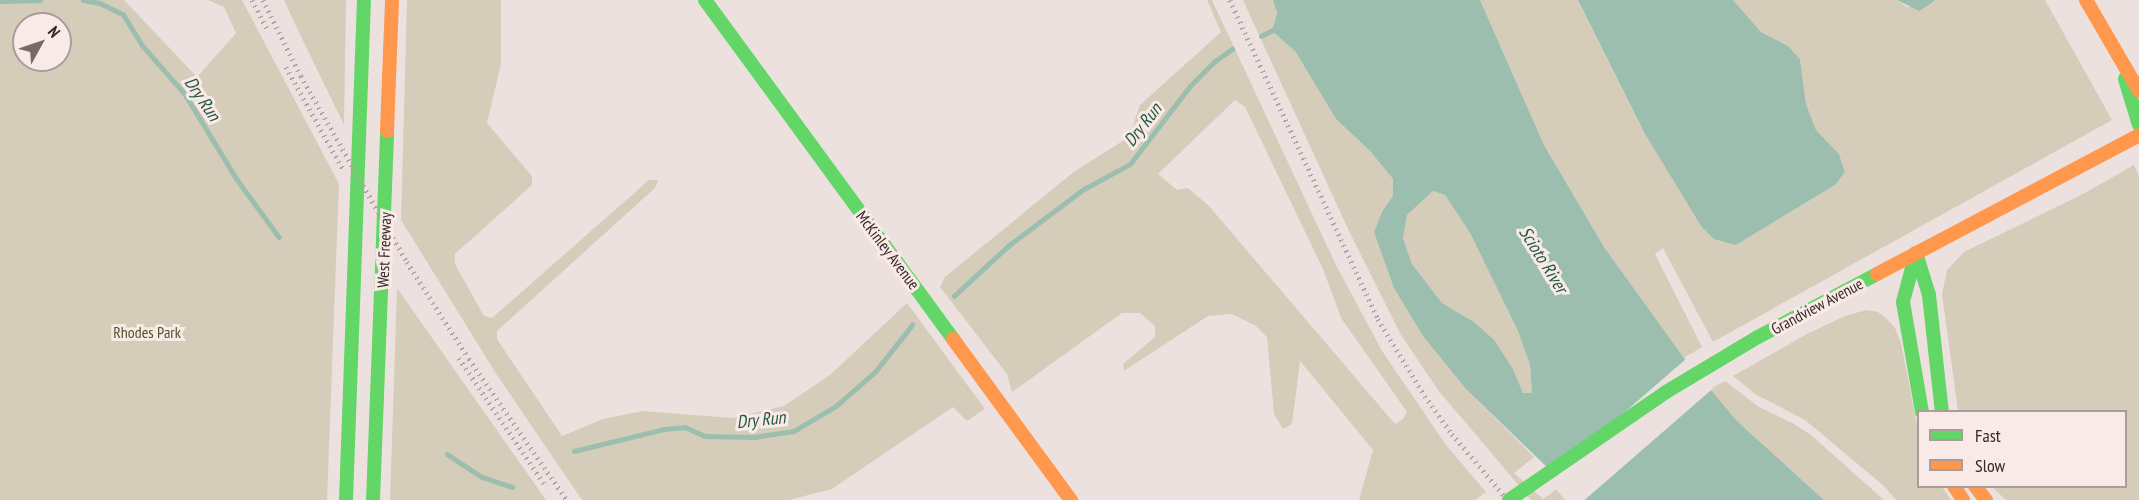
<!DOCTYPE html>
<html>
<head>
<meta charset="utf-8">
<style>
  body { margin:0 }
  #map { position:relative; width:2139px; height:500px; overflow:hidden; background:#ede1e0; font-family:"PT Sans Narrow",sans-serif }
  div>[style] { position:absolute }
  [style*='--x'] { left:calc(var(--x)*1px); top:calc(var(--y)*1px); width:calc(var(--w)*1px); rotate:calc(var(--a)*1deg) }
  .green>* { inset:0; background:#d5cdba }
  .water>* { inset:0; background:#9cbeae }
  .pier>* { inset:0; background:#ede1e0; transform-origin:0 0 }
  .stream>* { height:4.5px; margin:-2.25px; padding:0 2.25px; transform-origin:2.25px; border-radius:2.25px; background:#9cbeae }
  .fast>* { height:14px; margin:-7px; padding:0 7px; transform-origin:7px; border-radius:7px; background:#63d668 }
  .slow>* { height:14px; margin:-7px; padding:0 7px; transform-origin:7px; border-radius:7px; background:#ff974d }
  .rail>* { height:4.5px; margin-top:-2.25px; transform-origin:0; background:repeating-linear-gradient(90deg,#ada4a4 0 1.5px,transparent 0 6px) }
  span { translate:-50% -50%; white-space:nowrap; text-align:center; line-height:1.15; -webkit-text-stroke:6px #f9e9e7; paint-order:stroke }
  .street-label { font-size:16px; color:#36282a }
  .park-label { font-size:16px; color:#55502b }
  .water-label { font-size:18px; color:#1d5840; font-style:italic }
  .legend { position:absolute; left:1917px; top:410px; width:210px; height:78px; box-sizing:border-box; background:#f9e9e7; border:2px solid #ab9c9b; margin:0; padding:8px 10px; list-style:none; font-size:18px; color:#36282a }
  .legend li { display:flex; align-items:center; gap:12px; height:30px }
  .legend b { width:30px; border:2px solid #ab9c9b }
  .north { position:absolute; left:12px; top:12px; width:60px; height:60px; box-sizing:border-box; background:#f9e9e7; border:2px solid #ab9c9b; border-radius:50%; rotate:50deg; font-size:16px; font-weight:700; line-height:24px; text-align:center; color:#36282a }
  .north::after { content:''; display:block; margin:auto; width:21px; height:27px; background:#76696a; clip-path:polygon(50% 0,100% 100%,50% 72%,0 100%) }
</style>
</head>
<body>
<div id="map">
  <div class="green">
    <div style="clip-path:polygon(evenodd,0 0,124px 0,197px 77px,236px 33px,224px 7px,208px 0,242px 0,339px 184px,327px 500px,0 500px,0 0,24px 24px,60px 24px,60px 60px,24px 60px,24px 24px)"></div>
    <div style="clip-path:polygon(284px 0,346px 0,344px 125px,293px 20px)"></div>
    <div style="clip-path:polygon(407px 0,501px 0,501px 64px,487px 123px,532px 176px,532px 185px,455px 254px,455px 264px,484px 316px,492px 318px,649px 180px,658px 180px,655px 188px,497px 331px,497px 339px,562px 436px,603px 419px,643px 411px,733px 418px,784px 406px,830px 375px,907px 303px,985px 409px,967px 421px,953px 407px,832px 489px,789px 500px,582px 500px,495px 372px,401px 220px)"></div>
    <div style="clip-path:polygon(evenodd,1207px 0,1212px 0,1336px 265px,1382px 351px,1446px 445px,1486px 492px,1475px 500px,1359px 500px,1373px 450px,1300px 361px,1292px 424px,1283px 429px,1274px 414px,1267px 337px,1256px 326px,1232px 314px,1208px 316px,1124px 371px,1123px 364px,1155px 337px,1155px 326px,1140px 313px,1122px 313px,1012px 392px,1007px 374px,940px 287px,945px 277px,1075px 171px,1129px 137px,1140px 105px,1221px 32px,1207px 0,1235px 100px,1245px 107px,1323px 269px,1341px 318px,1407px 412px,1403px 419px,1395px 424px,1209px 206px,1188px 188px,1177px 190px,1158px 174px,1235px 100px)"></div>
    <div style="clip-path:polygon(1243px 0,1273px 0,1277px 12px,1272px 31px,1295px 51px,1336px 119px,1370px 151px,1393px 179px,1393px 196px,1383px 210px,1467px 390px,1534px 457px,1514px 473px,1543px 499px,1564px 484px,1581px 500px,1531px 500px,1438px 390px,1401px 335px,1348px 229px)"></div>
    <div style="clip-path:polygon(1480px 0,1578px 0,1644px 132px,1736px 245px,1835px 185px,1845px 172px,1839px 154px,1816px 130px,1806px 104px,1800px 59px,1788px 46px,1761px 32px,1733px 0,1897px 0,1907px 7px,1933px 3px,1936px 0,2045px 0,2112px 120px,1713px 342px,1663px 248px,1655px 254px,1702px 347px,1684px 358px,1604px 247px,1544px 145px)"></div>
    <div style="clip-path:polygon(2134px 165px,2139px 176px,2139px 500px,2006px 500px,1992px 487px,2126px 486px,2126px 412px,1958px 411px,1942px 294px,1947px 270px,1964px 252px,2081px 195px)"></div>
    <div style="clip-path:polygon(1433px 191px,1445px 195px,1470px 233px,1518px 331px,1530px 365px,1532px 393px,1523px 393px,1513px 369px,1474px 322px,1442px 303px,1412px 264px,1403px 238px,1407px 215px)"></div>
    <div style="clip-path:polygon(397px 288px,539px 490px,546px 500px,390px 500px)"></div>
    <div style="clip-path:polygon(1866px 310px,1878px 312px,1887px 319px,1895px 328px,1901px 343px,1918px 430px,1918px 486px,1942px 487px,1951px 500px,1896px 500px,1884px 486px,1805px 420px,1755px 394px,1733px 376px,1807px 334px,1845px 316px)"></div>
    <div style="clip-path:polygon(1725px 381px,1759px 407px,1794px 424px,1811px 435px,1884px 500px,1824px 500px,1737px 421px,1710px 389px)"></div>
  </div>
  <div class="water">
    <div style="clip-path:polygon(evenodd,1273px 0,1480px 0,1544px 145px,1604px 247px,1684px 358px,1737px 421px,1824px 500px,1581px 500px,1467px 390px,1423px 336px,1394px 288px,1374px 232px,1383px 210px,1393px 196px,1393px 179px,1370px 151px,1336px 119px,1295px 51px,1272px 31px,1277px 13px,1273px 0,1433px 191px,1445px 195px,1470px 233px,1518px 331px,1530px 365px,1532px 393px,1523px 393px,1513px 369px,1494px 340px,1474px 322px,1442px 303px,1412px 264px,1403px 238px,1407px 215px,1433px 191px)"></div>
    <div style="clip-path:polygon(1578px 0,1733px 0,1761px 32px,1788px 46px,1800px 59px,1806px 104px,1816px 130px,1839px 154px,1845px 172px,1835px 185px,1736px 245px,1714px 239px,1701px 226px,1644px 132px)"></div>
    <div style="clip-path:polygon(1897px 0,1936px 0,1919px 11px)"></div>
  </div>
  <div class="pier">
    <div style="left:1687px;top:358px;width:40px;height:185px;rotate:49deg"></div>
  </div>
  <div class="stream">
    <div style="--x:83;--y:0;--w:17;--a:10"></div>
    <div style="--x:100;--y:3;--w:25;--a:26"></div>
    <div style="--x:123;--y:14;--w:36;--a:58"></div>
    <div style="--x:142;--y:45;--w:65;--a:48.7"></div>
    <div style="--x:185;--y:94;--w:98;--a:58.7"></div>
    <div style="--x:236;--y:178;--w:73;--a:53.9"></div>
    <div style="--x:0;--y:1;--w:40;--a:-1.4"></div>
    <div style="--x:1261;--y:36;--w:16;--a:-27"></div>
    <div style="--x:954;--y:296;--w:74;--a:-42.8"></div>
    <div style="--x:1008;--y:246;--w:95;--a:-36.9"></div>
    <div style="--x:1084;--y:189;--w:52;--a:-28.5"></div>
    <div style="--x:1130;--y:164;--w:98;--a:-52.4"></div>
    <div style="--x:1190;--y:86;--w:35;--a:-45"></div>
    <div style="--x:1215;--y:61;--w:21;--a:-35"></div>
    <div style="--x:574;--y:451;--w:93;--a:-13.7"></div>
    <div style="--x:664;--y:429;--w:21;--a:-5"></div>
    <div style="--x:685;--y:427;--w:22;--a:24"></div>
    <div style="--x:705;--y:436;--w:49;--a:1.2"></div>
    <div style="--x:754;--y:437;--w:40;--a:-8.5"></div>
    <div style="--x:794;--y:431;--w:49;--a:-30.8"></div>
    <div style="--x:836;--y:406;--w:52;--a:-41.1"></div>
    <div style="--x:875;--y:372;--w:60;--a:-51.8"></div>
    <div style="--x:447;--y:454;--w:42;--a:33.3"></div>
    <div style="--x:482;--y:477;--w:32;--a:18"></div>
  </div>
  <div class="fast">
    <div style="--x:705;--y:0;--w:420;--a:53.8"></div>
    <div style="--x:2125;--y:79;--w:48;--a:73.1"></div>
    <div style="--x:1916;--y:253;--w:51;--a:104.9"></div>
    <div style="--x:1903;--y:302;--w:112;--a:80.2"></div>
    <div style="--x:1916;--y:253;--w:44;--a:72.8"></div>
    <div style="--x:1929;--y:295;--w:118;--a:83.7"></div>
    <div style="--x:346;--y:500;--w:500;--a:-87.94"></div>
    <div style="--x:373;--y:500;--w:369;--a:-87.8"></div>
    <div style="--x:1509;--y:500;--w:191;--a:-34.5"></div>
    <div style="--x:1666;--y:392;--w:107;--a:-30.9"></div>
    <div style="--x:1758;--y:337;--w:135;--a:-27.9"></div>
  </div>
  <div class="slow">
    <div style="--x:2086;--y:0;--w:105;--a:59.8"></div>
    <div style="--x:387;--y:131;--w:131;--a:-87.8"></div>
    <div style="--x:1877;--y:274;--w:297;--a:-27.9"></div>
    <div style="--x:953;--y:339;--w:200;--a:53.8"></div>
    <div style="--x:1954;--y:486;--w:17;--a:57"></div>
    <div style="--x:1975;--y:486;--w:18;--a:52"></div>
  </div>
  <div class="rail">
    <div style="--x:252;--y:0;--w:36;--a:62"></div>
    <div style="--x:263;--y:0;--w:85;--a:63.4"></div>
    <div style="--x:301;--y:76;--w:214;--a:60.3"></div>
    <div style="--x:407;--y:262;--w:115;--a:57.4"></div>
    <div style="--x:469;--y:359;--w:172;--a:55.2"></div>
    <div style="--x:1230;--y:0;--w:352;--a:65.1"></div>
    <div style="--x:1378;--y:319;--w:90;--a:58.6"></div>
    <div style="--x:1425;--y:396;--w:47;--a:54.6"></div>
    <div style="--x:1452;--y:434;--w:87;--a:49.7"></div>
    <div style="--x:286;--y:67;--w:117;--a:60.8"></div>
    <div style="--x:459;--y:358;--w:153;--a:55.9"></div>
  </div>
  <div class="street-label">
    <span style="left:384px;top:250px;rotate:-88deg">West Freeway</span>
    <span style="left:888px;top:250px;rotate:53deg">McKinley Avenue</span>
    <span style="left:1817px;top:306px;rotate:-28deg">Grandview Avenue</span>
  </div>
  <div class="park-label">
    <span style="left:147px;top:332px">Rhodes Park</span>
  </div>
  <div class="water-label">
    <span style="left:202px;top:99px;rotate:56deg">Dry Run</span>
    <span style="left:1143px;top:125px;rotate:-52deg">Dry Run</span>
    <span style="left:1543px;top:260px;rotate:58deg">Scioto River</span>
    <span style="left:761px;top:420px;rotate:-6deg">Dry Run</span>
  </div>
  <ul class="legend">
  <li><b style="height:8px;background:#63d668"></b>Fast</li>
  <li><b style="height:8px;background:#ff974d"></b>Slow</li>
  </ul>
  <div class="north">N</div>
</div>
</body>
</html>
